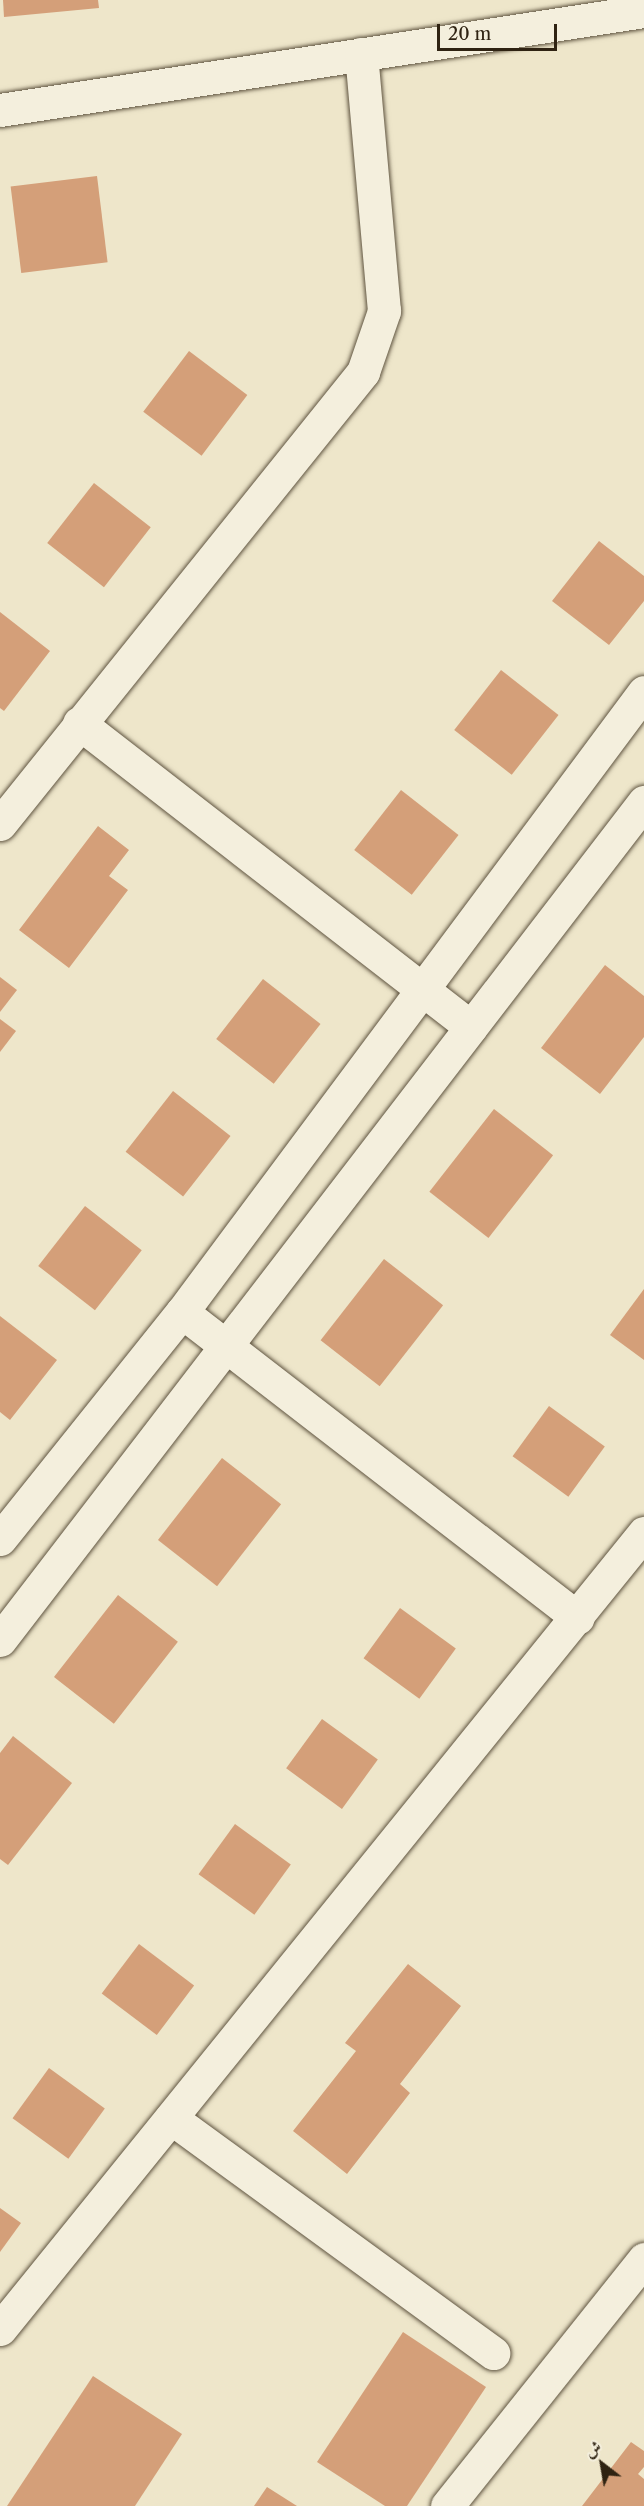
<!DOCTYPE html>
<html>
<head>
<meta charset="utf-8">
<style>
  body { margin:0 }
  #map { position:relative; width:644px; height:2506px; overflow:hidden; background:#eee6ca; font-family:"Libre Caslon Text",Amiri,serif }
  div>[style] { position:absolute }
  [style*='--x'] { left:calc(var(--x)*1px); top:calc(var(--y)*1px); width:calc(var(--w)*1px); rotate:calc(var(--a)*1deg) }
  .building>* { inset:0; background:#d49f79; transform-origin:0 0 }
  .roads { filter:drop-shadow(0 0 2px #5f5440) drop-shadow(0 0 2px #5f5440) }
  .minor>* { height:33px; margin:-16.5px; padding:0 16.5px; transform-origin:16.5px; border-radius:16.5px; background:#f4efdd }
  span { translate:-50% -50%; white-space:nowrap; text-align:center; line-height:1.15; -webkit-text-stroke:5px #f4efdd; paint-order:stroke }
  .north { position:absolute; left:572px; top:2434px; width:60px; height:60px; -webkit-text-stroke:4px #f4efdd; paint-order:stroke; rotate:329deg; font-size:16px; font-weight:700; line-height:24px; text-align:center; color:#2f2312 }
  .north::after { content:''; display:block; margin:auto; width:21px; height:27px; background:#2f2312; clip-path:polygon(50% 0,100% 100%,50% 72%,0 100%) }
  .scale { position:absolute; left:437px; top:24px; width:120px; height:27px; box-sizing:border-box; border:3px solid #2f2312; border-top:0; padding-left:8px; font-size:18px; line-height:21px; white-space:nowrap; color:#2f2312; -webkit-text-stroke:4px #f4efdd; paint-order:stroke }
</style>
</head>
<body>
<div id="map">
  <div class="building">
    <div style="clip-path:polygon(3px 0,98px 0,99px 8px,4px 17px)"></div>
    <div style="left:97px;top:176px;width:87px;height:87px;rotate:83deg"></div>
    <div style="left:189px;top:351px;width:73px;height:76px;rotate:37deg"></div>
    <div style="left:94px;top:483px;width:72px;height:76px;rotate:38deg"></div>
    <div style="clip-path:polygon(599px 541px,644px 576px,644px 601px,609px 645px,552px 601px)"></div>
    <div style="clip-path:polygon(0 612px,50px 651px,4px 711px,0 708px)"></div>
    <div style="left:501px;top:670px;width:73px;height:76px;rotate:38deg"></div>
    <div style="left:401px;top:790px;width:73px;height:76px;rotate:38deg"></div>
    <div style="clip-path:polygon(98px 826px,129px 850px,109px 876px,128px 890px,69px 968px,19px 930px)"></div>
    <div style="clip-path:polygon(605px 965px,644px 996px,644px 1037px,600px 1094px,541px 1048px)"></div>
    <div style="clip-path:polygon(0 977px,17px 990px,0 1012px)"></div>
    <div style="left:263px;top:979px;width:73px;height:76px;rotate:38deg"></div>
    <div style="clip-path:polygon(0 1019px,16px 1031px,0 1052px)"></div>
    <div style="left:173px;top:1091px;width:73px;height:77px;rotate:38deg"></div>
    <div style="left:494px;top:1109px;width:75px;height:105px;rotate:38deg"></div>
    <div style="left:85px;top:1206px;width:72px;height:76px;rotate:38deg"></div>
    <div style="left:384px;top:1259px;width:75px;height:103px;rotate:38deg"></div>
    <div style="clip-path:polygon(644px 1289px,644px 1360px,610px 1335px)"></div>
    <div style="clip-path:polygon(0 1316px,57px 1360px,10px 1420px,0 1412px)"></div>
    <div style="left:549px;top:1406px;width:69px;height:62px;rotate:36deg"></div>
    <div style="left:222px;top:1458px;width:75px;height:104px;rotate:38deg"></div>
    <div style="left:118px;top:1595px;width:76px;height:104px;rotate:38deg"></div>
    <div style="left:400px;top:1608px;width:69px;height:62px;rotate:36deg"></div>
    <div style="left:322px;top:1719px;width:69px;height:61px;rotate:36deg"></div>
    <div style="clip-path:polygon(13px 1736px,72px 1783px,8px 1865px,0 1859px,0 1753px)"></div>
    <div style="left:235px;top:1824px;width:69px;height:62px;rotate:36deg"></div>
    <div style="left:139px;top:1944px;width:69px;height:62px;rotate:37deg"></div>
    <div style="clip-path:polygon(408px 1964px,461px 2006px,400px 2084px,410px 2093px,347px 2174px,293px 2131px,356px 2051px,345px 2043px)"></div>
    <div style="left:49px;top:2068px;width:69px;height:62px;rotate:36deg"></div>
    <div style="clip-path:polygon(0 2208px,21px 2223px,0 2252px)"></div>
    <div style="clip-path:polygon(403px 2332px,486px 2387px,407px 2506px,385px 2506px,317px 2462px)"></div>
    <div style="clip-path:polygon(93px 2376px,182px 2434px,135px 2506px,7px 2506px)"></div>
    <div style="clip-path:polygon(631px 2442px,644px 2451px,644px 2467px,638px 2474px,644px 2479px,644px 2506px,582px 2506px)"></div>
    <div style="clip-path:polygon(267px 2487px,297px 2506px,254px 2506px)"></div>
  </div>
  <div class="roads">
    <div class="minor">
      <div style="--x:0;--y:110;--w:652;--a:-8.74"></div>
      <div style="--x:79;--y:723;--w:496;--a:37.8"></div>
      <div style="--x:0;--y:824;--w:580;--a:-51.23"></div>
      <div style="--x:363;--y:372;--w:65;--a:-71"></div>
      <div style="--x:384;--y:311;--w:258;--a:-95.1"></div>
      <div style="--x:182;--y:1312;--w:500;--a:37.69"></div>
      <div style="--x:0;--y:1539;--w:291;--a:-51.3"></div>
      <div style="--x:182;--y:1312;--w:773;--a:-53.31"></div>
      <div style="--x:0;--y:1640;--w:1057;--a:-52.46"></div>
      <div style="--x:171;--y:2118;--w:399;--a:36.1"></div>
      <div style="--x:0;--y:2329;--w:1024;--a:-51.03"></div>
      <div style="--x:447;--y:2506;--w:316;--a:-51.4"></div>
    </div>
  </div>
  <div class="north">ش</div>
  <div class="scale">20 m</div>
</div>
</body>
</html>
